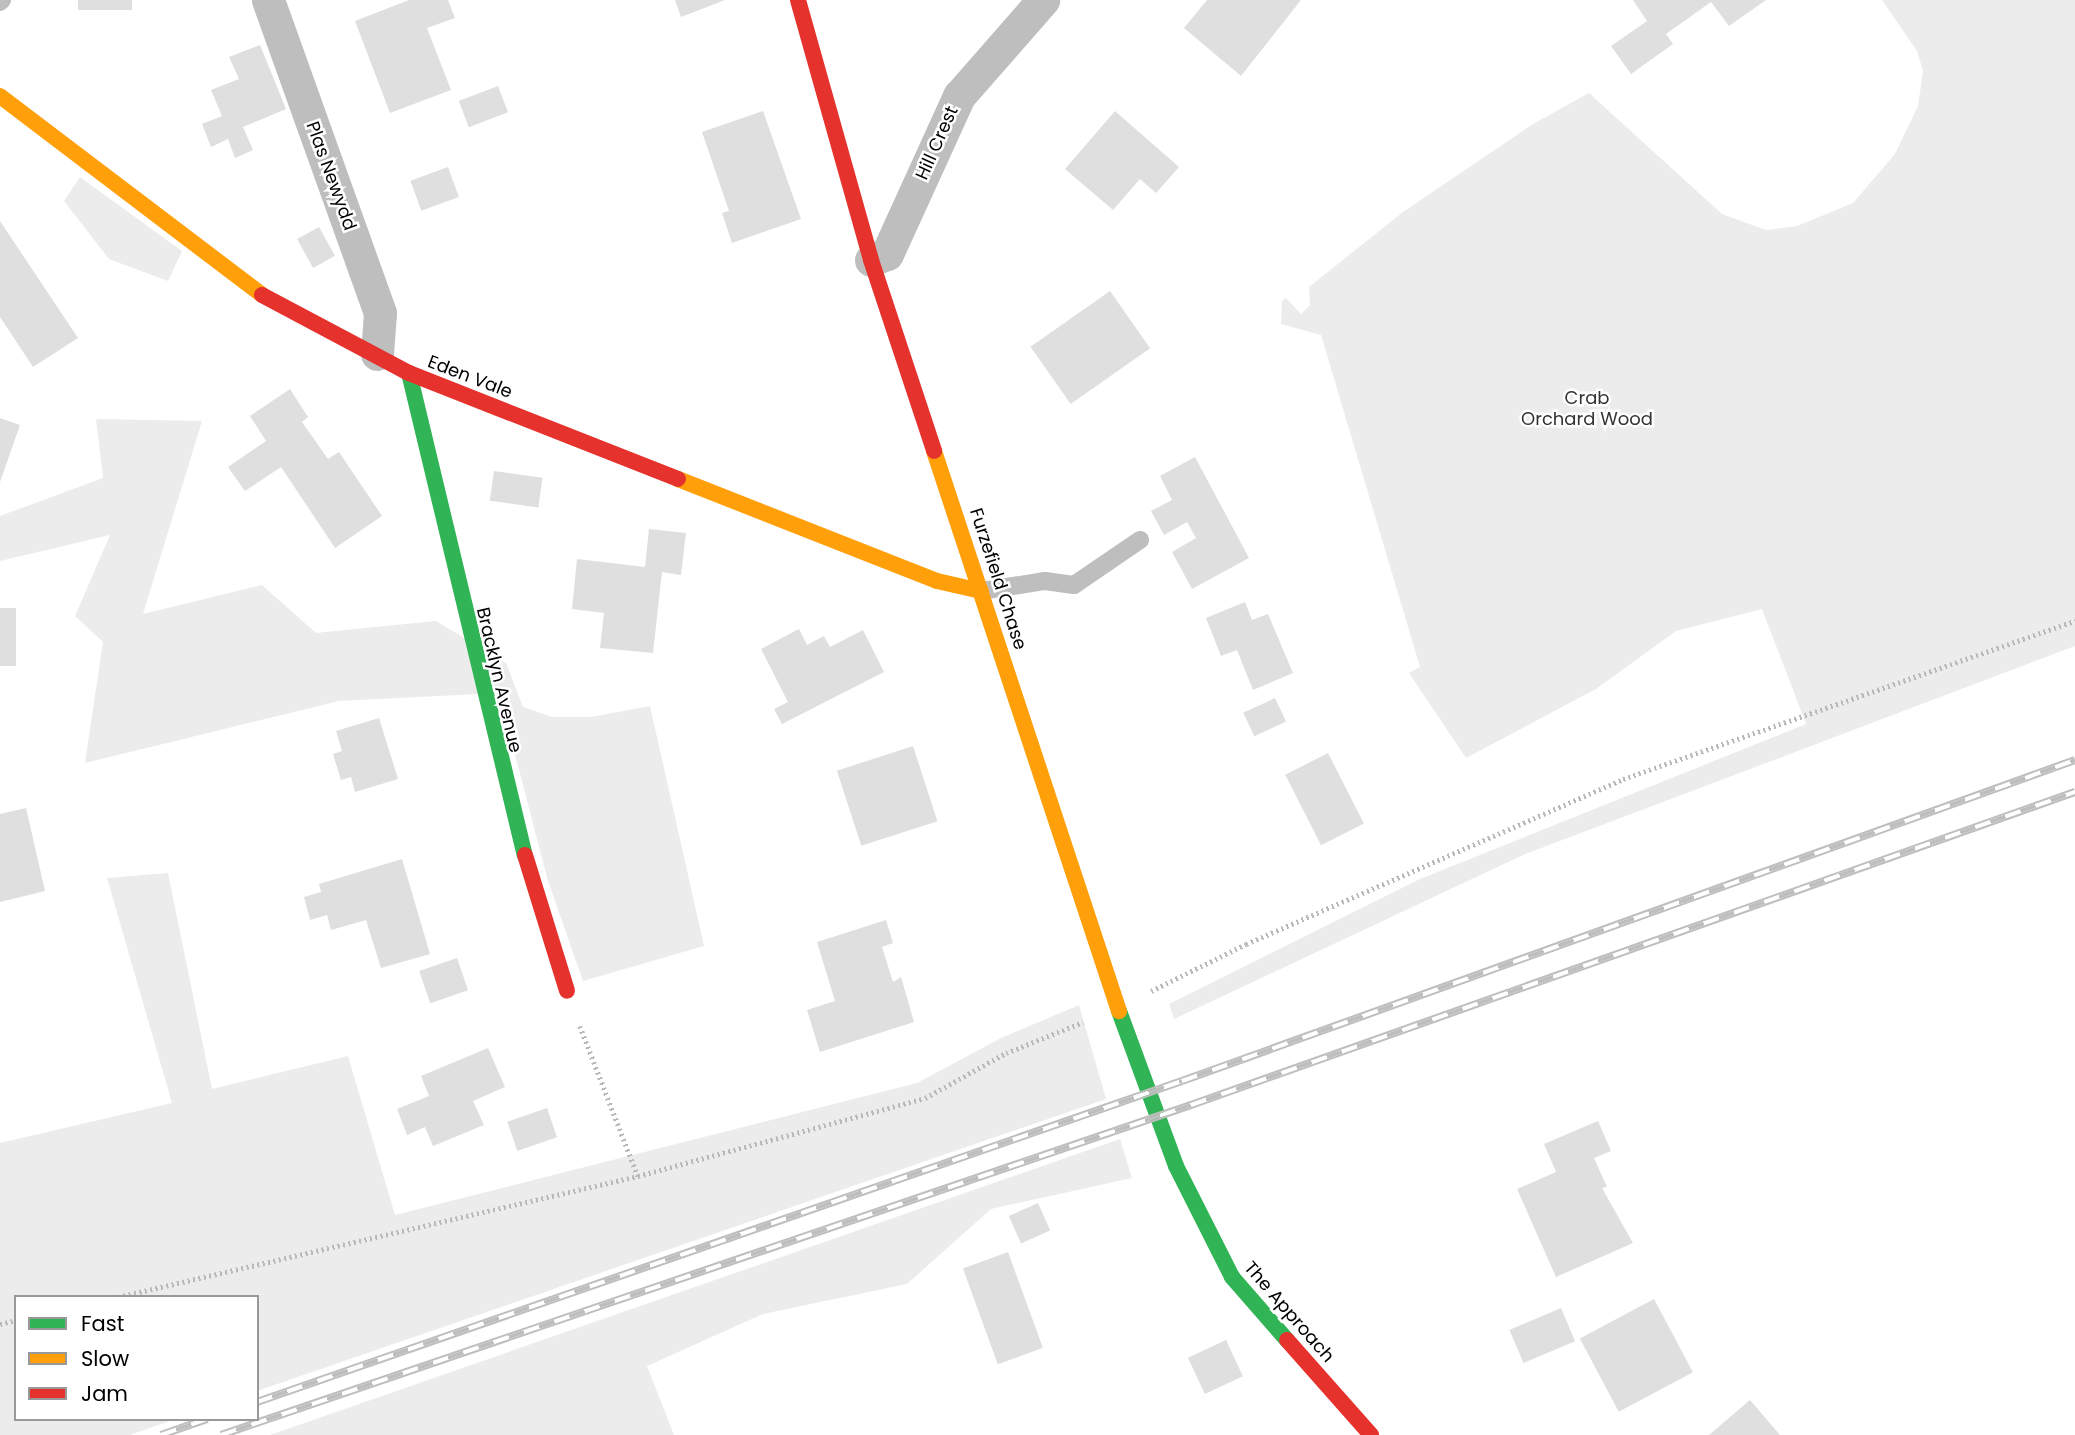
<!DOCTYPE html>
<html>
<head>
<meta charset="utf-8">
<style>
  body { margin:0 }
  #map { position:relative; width:2075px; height:1435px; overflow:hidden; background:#fff; font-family:Poppins,sans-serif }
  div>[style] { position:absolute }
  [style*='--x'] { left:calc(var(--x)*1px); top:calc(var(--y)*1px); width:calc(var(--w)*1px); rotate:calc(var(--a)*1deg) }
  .green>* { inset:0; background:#ececec }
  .building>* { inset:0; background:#dfdfdf; transform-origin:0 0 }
  .path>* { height:4.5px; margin-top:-2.25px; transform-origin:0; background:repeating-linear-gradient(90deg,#b9b9b9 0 2px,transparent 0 5.5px) }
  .lane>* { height:18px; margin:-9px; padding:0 9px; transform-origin:9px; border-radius:9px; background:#bebebe }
  .street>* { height:33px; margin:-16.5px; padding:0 16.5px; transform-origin:16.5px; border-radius:16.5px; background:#bebebe }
  .fast>* { height:16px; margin:-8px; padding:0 8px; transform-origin:8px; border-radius:8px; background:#30b455 }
  .slow>* { height:16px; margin:-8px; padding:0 8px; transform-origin:8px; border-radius:8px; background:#ff9f0a }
  .jam>* { height:16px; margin:-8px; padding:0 8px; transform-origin:8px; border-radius:8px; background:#e5322d }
  .rail>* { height:8px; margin-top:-4px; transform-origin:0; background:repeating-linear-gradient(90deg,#fff 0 16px,#bebebe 0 32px); box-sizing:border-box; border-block:2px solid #bebebe }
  span { translate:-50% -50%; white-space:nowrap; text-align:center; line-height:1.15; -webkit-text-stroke:5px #fff; paint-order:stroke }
  .street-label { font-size:18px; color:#000 }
  .park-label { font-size:18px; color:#333 }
  .legend { position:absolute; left:14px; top:1295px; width:245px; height:126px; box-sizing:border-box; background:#fff; border:2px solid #999; margin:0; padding:9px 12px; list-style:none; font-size:21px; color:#000 }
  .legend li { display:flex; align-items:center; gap:14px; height:35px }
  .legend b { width:35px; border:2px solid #999 }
</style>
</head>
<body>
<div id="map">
  <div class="green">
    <div style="clip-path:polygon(1882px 0,2075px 0,2075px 646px,1523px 855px,1174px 1019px,1169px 1004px,1420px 879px,1806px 724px,1762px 609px,1676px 631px,1596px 689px,1466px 758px,1409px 673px,1420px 667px,1321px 335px,1281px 324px,1282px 301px,1286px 298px,1301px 314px,1310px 305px,1309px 287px,1403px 212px,1533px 124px,1589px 93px,1722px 214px,1766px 230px,1797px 226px,1853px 203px,1895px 154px,1918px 106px,1923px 71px,1917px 51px)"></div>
    <div style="clip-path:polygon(80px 177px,182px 251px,168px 281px,109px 259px,64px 201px)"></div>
    <div style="clip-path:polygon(96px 419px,202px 421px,143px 614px,262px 585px,316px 633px,436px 621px,506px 663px,523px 707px,552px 717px,591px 717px,650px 706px,704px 946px,583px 981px,548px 881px,499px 693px,339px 701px,85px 763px,103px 642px,75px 616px,110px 535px,0 561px,0 516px,103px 478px)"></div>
    <div style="clip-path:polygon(168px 873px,212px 1089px,348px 1056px,395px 1215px,917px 1083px,1001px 1038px,1079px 1005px,1106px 1099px,257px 1391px,257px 1297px,16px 1297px,16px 1419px,175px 1419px,130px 1435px,0 1435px,0 1143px,172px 1103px,107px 878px)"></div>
    <div style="clip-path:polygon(1120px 1139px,1132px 1178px,991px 1209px,907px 1284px,763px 1314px,647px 1366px,674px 1435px,270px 1435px)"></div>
  </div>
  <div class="building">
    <div style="left:78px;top:0;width:54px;height:10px"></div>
    <div style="clip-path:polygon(409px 0,448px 0,455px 18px,427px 28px,451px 90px,390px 113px,355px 21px)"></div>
    <div style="clip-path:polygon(675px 0,725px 0,681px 17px)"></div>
    <div style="clip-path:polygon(1207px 0,1301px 0,1241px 76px,1184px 28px)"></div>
    <div style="clip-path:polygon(1633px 0,1766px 0,1729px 26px,1711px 2px,1666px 34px,1673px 44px,1631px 74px,1611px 46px,1647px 21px)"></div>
    <div style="clip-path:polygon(260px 45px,286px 109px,243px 127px,253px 150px,235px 158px,228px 139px,211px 147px,202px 124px,222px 116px,211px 90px,239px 79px,229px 57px)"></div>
    <div style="left:498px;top:86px;width:28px;height:42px;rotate:69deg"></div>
    <div style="clip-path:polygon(763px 111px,801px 219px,732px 243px,722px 213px,729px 211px,702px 132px)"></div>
    <div style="clip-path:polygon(1115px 111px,1179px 167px,1156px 193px,1140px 179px,1113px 210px,1065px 169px)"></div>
    <div style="left:448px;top:167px;width:32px;height:40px;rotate:70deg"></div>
    <div style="clip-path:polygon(0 221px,78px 338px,33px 367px,0 317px)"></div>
    <div style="left:319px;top:227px;width:33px;height:25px;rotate:61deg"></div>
    <div style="left:1110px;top:291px;width:70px;height:97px;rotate:55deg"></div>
    <div style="clip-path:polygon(290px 389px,308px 417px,302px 422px,328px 459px,339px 452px,382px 516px,335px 548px,281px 467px,245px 491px,228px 467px,266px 441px,250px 416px)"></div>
    <div style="clip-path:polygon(0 418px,20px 425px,0 482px)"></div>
    <div style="clip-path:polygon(1195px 457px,1249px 558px,1192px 589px,1172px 552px,1196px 538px,1187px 522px,1164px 535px,1151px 511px,1172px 500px,1160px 476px)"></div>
    <div style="left:494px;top:471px;width:49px;height:30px;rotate:8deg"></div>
    <div style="clip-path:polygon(649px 529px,686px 533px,681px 575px,662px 572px,653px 653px,600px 648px,604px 613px,572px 609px,577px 559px,645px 567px)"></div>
    <div style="clip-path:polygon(1245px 602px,1252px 620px,1268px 614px,1293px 673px,1253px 690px,1237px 650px,1221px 656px,1206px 618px)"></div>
    <div style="left:0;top:608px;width:16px;height:58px"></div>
    <div style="clip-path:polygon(799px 629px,807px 645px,824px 636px,830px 647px,863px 630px,884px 672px,782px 724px,774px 709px,788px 702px,761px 649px)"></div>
    <div style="left:1275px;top:698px;width:26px;height:35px;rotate:65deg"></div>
    <div style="clip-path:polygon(379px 718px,398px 779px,355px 792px,351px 777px,341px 780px,333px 754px,342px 751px,336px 731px)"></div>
    <div style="left:913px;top:746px;width:79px;height:80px;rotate:72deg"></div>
    <div style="left:1328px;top:753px;width:79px;height:48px;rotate:63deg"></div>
    <div style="clip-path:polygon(26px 808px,45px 891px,0 902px,0 814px)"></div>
    <div style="clip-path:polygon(402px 859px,430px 954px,381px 968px,366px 920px,331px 930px,327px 915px,310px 920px,304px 897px,321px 892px,319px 884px)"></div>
    <div style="clip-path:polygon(886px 920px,893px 943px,882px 947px,893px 982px,901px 977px,914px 1022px,820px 1052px,807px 1010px,835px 1001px,817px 942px)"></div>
    <div style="left:457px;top:958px;width:34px;height:40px;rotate:71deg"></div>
    <div style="clip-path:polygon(488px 1048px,505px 1087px,473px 1101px,484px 1125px,433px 1146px,425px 1127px,407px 1135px,397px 1109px,429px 1096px,421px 1076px)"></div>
    <div style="left:547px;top:1108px;width:31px;height:42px;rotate:71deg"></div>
    <div style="clip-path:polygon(1598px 1121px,1611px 1151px,1594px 1158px,1607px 1187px,1602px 1188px,1633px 1243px,1556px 1277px,1517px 1189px,1556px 1172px,1544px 1144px)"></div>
    <div style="left:1038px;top:1203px;width:30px;height:32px;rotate:66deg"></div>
    <div style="left:1008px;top:1252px;width:102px;height:48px;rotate:70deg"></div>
    <div style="left:1654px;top:1299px;width:83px;height:84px;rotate:62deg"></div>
    <div style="left:1561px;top:1308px;width:36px;height:56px;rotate:67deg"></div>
    <div style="left:1226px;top:1340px;width:40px;height:42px;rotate:65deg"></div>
    <div style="clip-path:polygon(1750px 1400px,1780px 1435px,1709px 1435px)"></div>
  </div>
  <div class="path">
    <div style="--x:1151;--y:991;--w:106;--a:-26.3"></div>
    <div style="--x:1246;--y:944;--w:412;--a:-23.6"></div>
    <div style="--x:1623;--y:779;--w:479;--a:-19.3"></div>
    <div style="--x:580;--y:1026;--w:161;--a:68.9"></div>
    <div style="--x:118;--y:1297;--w:534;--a:-13.1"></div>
    <div style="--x:638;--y:1176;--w:297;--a:-15.2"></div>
    <div style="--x:925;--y:1098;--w:93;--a:-29.1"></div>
    <div style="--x:1006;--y:1053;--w:83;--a:-21.9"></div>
    <div style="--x:0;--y:1324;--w:16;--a:-14"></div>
  </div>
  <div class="lane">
    <div style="--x:0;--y:2;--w:3;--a:-45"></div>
    <div style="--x:981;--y:591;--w:65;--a:-8.9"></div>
    <div style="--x:1045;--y:581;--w:29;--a:8"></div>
    <div style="--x:1074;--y:585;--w:80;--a:-34.3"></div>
  </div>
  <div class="street">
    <div style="--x:268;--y:0;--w:332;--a:70.3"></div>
    <div style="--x:380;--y:313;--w:41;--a:94.2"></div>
    <div style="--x:871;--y:260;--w:17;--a:-21"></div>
    <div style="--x:887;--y:254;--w:174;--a:-65.5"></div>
    <div style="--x:959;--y:96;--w:128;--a:-48.8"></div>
  </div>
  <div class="fast">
    <div style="--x:409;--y:373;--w:496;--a:76.5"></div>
    <div style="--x:1119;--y:1011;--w:165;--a:69.8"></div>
    <div style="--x:1176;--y:1166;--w:124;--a:63.2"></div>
    <div style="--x:1232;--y:1277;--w:84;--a:48.9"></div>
  </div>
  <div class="slow">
    <div style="--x:0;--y:96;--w:329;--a:37.2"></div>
    <div style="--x:934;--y:451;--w:590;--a:71.72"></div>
    <div style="--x:678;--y:479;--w:278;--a:21.5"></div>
    <div style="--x:937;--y:581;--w:45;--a:12.8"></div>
  </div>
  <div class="jam">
    <div style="--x:798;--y:0;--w:270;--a:74.3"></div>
    <div style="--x:871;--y:260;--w:201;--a:71.7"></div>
    <div style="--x:262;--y:295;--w:166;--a:28"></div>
    <div style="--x:409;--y:373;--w:289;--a:21.5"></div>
    <div style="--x:525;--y:855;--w:142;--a:72.8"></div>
    <div style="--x:1287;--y:1340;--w:127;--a:48.5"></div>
  </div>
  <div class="rail">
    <div style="--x:257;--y:1402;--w:979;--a:-19.14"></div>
    <div style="--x:1182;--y:1081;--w:949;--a:-19.77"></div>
    <div style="--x:161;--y:1435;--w:49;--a:-19.2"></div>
    <div style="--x:221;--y:1435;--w:1025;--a:-18.79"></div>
    <div style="--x:1191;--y:1105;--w:938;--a:-19.5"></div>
  </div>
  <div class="street-label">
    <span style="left:937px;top:143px;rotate:-66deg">Hill Crest</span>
    <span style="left:331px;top:176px;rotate:70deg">Plas Newydd</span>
    <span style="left:470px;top:377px;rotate:21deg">Eden Vale</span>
    <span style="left:998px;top:579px;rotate:72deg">Furzefield Chase</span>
    <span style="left:499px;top:680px;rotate:77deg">Bracklyn Avenue</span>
    <span style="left:1289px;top:1312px;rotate:49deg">The Approach</span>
  </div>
  <div class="park-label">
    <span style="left:1587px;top:409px">Crab<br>Orchard Wood</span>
  </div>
  <ul class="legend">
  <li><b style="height:9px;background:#30b455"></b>Fast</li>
  <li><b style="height:9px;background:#ff9f0a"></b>Slow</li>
  <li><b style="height:9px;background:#e5322d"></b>Jam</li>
  </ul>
</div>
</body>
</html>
